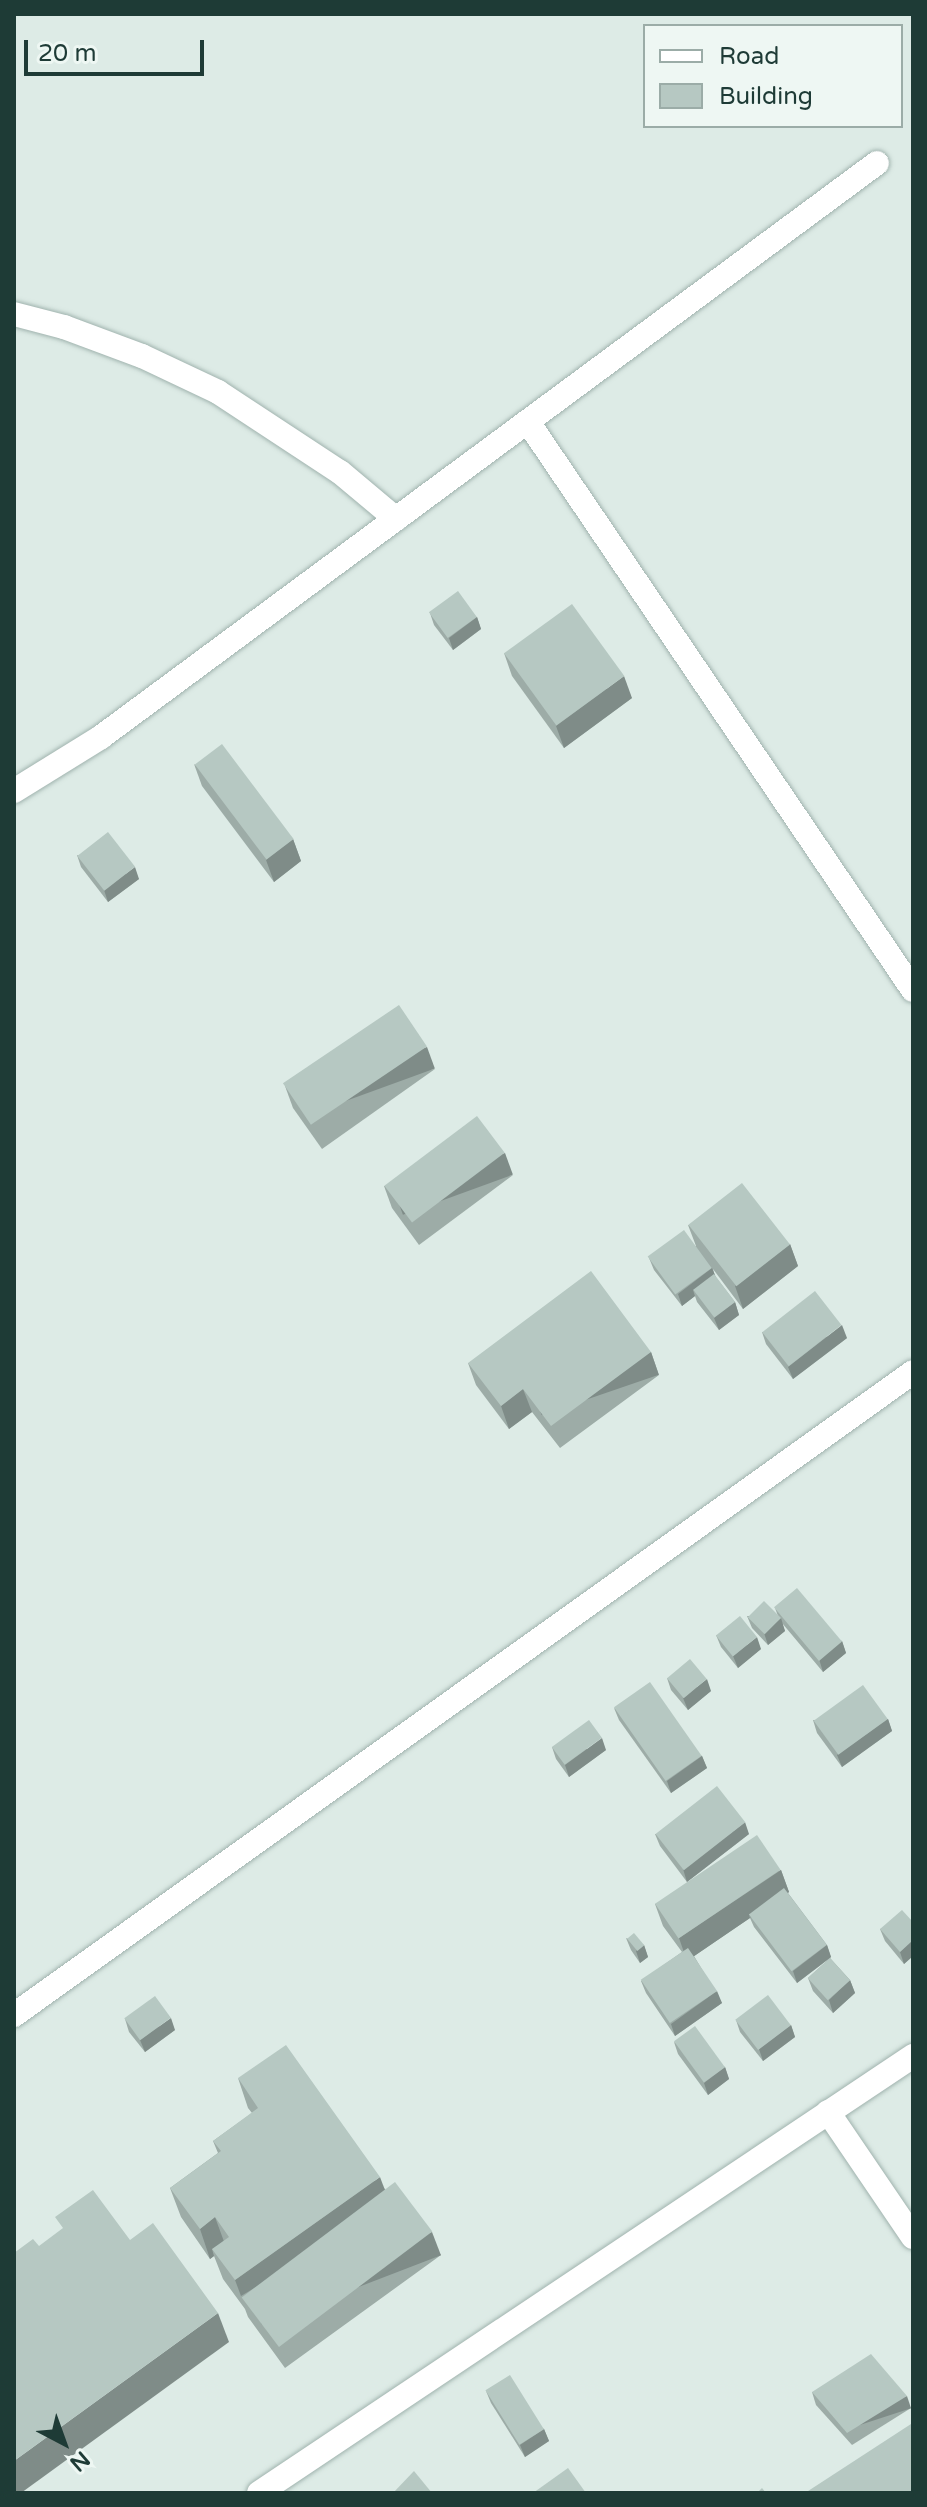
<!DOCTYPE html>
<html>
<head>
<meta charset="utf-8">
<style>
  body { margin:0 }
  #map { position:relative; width:927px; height:2507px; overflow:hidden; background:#ddebe6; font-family:"Varela Round",sans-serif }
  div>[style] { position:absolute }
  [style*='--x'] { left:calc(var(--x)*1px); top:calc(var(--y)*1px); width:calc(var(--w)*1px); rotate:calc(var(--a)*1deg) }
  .roads { filter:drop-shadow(0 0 2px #a0b3ae) drop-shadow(0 0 2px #a0b3ae) }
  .minor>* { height:24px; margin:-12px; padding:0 12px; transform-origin:12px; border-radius:12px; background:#fff }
  .wall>* { inset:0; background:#9daca7 }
  .shaded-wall>* { inset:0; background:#7f8c88; transform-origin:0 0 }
  .building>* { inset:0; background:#b6c8c2; transform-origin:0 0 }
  span { translate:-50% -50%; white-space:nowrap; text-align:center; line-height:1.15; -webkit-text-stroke:6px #eef7f3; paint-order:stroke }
  .frame { position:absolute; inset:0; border:16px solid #1e3b36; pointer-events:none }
  .legend { position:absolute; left:643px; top:24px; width:260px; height:104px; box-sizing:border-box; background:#eef7f3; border:2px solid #9baca7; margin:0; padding:10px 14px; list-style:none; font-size:24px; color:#1e3b36 }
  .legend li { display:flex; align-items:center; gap:16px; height:40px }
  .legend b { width:40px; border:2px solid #9baca7 }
  .north { position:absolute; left:24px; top:2403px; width:80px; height:80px; -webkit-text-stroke:6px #eef7f3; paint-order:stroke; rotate:139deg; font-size:22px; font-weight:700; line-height:32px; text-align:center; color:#1e3b36 }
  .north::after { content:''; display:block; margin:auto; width:28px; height:36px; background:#1e3b36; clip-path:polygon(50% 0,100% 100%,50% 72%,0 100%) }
  .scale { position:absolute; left:24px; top:40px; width:180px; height:36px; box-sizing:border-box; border:4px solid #1e3b36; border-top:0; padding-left:10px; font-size:24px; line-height:28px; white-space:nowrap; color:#1e3b36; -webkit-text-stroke:6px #eef7f3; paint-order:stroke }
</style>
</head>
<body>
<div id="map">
  <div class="roads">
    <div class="minor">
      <div style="--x:14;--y:314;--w:52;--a:14.6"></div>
      <div style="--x:64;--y:327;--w:83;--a:20.4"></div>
      <div style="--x:142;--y:356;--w:84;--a:25.3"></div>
      <div style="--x:218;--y:392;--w:146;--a:33.3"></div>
      <div style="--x:340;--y:472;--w:73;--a:40"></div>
      <div style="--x:528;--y:422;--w:686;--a:55.87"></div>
      <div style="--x:14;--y:791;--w:102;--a:-31.8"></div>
      <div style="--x:101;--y:737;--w:965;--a:-36.49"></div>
      <div style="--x:14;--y:2015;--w:1105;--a:-35.57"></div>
      <div style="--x:828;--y:2112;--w:151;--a:55.8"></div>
      <div style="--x:259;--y:2493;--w:787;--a:-33.75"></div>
    </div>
  </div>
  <div class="wall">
    <div style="clip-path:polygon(430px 613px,477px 617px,481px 629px,453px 650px,434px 625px)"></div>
    <div style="clip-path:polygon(504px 653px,632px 698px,564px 748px,512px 676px)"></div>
    <div style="clip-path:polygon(194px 764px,293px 839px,301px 861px,274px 882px,202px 786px)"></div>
    <div style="clip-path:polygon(77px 855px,139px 879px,108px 902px,81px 867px)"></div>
    <div style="clip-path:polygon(435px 1069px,322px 1149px,293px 1108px,285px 1086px)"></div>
    <div style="clip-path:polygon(513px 1175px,419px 1245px,392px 1208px,384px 1186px)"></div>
    <div style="clip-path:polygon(688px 1225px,790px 1244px,798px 1266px,743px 1309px,713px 1269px,715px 1276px,735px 1302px,739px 1315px,719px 1330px,697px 1302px,695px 1296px,682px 1306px,654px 1270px,649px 1258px,696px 1246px)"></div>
    <div style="clip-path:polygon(762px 1332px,847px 1338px,793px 1379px,766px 1344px)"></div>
    <div style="clip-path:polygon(651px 1352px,659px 1375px,560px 1448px,532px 1412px,509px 1429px,476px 1385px,468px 1363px)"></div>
    <div style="clip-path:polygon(775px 1608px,842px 1641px,846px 1653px,823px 1672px,782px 1623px,785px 1631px,768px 1645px,752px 1628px,747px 1616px,778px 1616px)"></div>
    <div style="clip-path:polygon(716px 1635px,761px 1649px,738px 1668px,721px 1647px)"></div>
    <div style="clip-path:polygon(667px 1678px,711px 1691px,688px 1710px,671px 1690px)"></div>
    <div style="clip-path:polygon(614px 1708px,702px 1756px,707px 1768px,671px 1793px,619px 1720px)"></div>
    <div style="clip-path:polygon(888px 1719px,892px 1731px,842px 1767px,817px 1733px,813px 1720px)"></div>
    <div style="clip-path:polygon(552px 1747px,606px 1750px,569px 1777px,556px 1759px)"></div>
    <div style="clip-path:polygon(655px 1834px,749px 1834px,687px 1882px,660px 1846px)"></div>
    <div style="clip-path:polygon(781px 1870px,789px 1892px,788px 1893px,827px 1945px,831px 1957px,830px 1958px,850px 1980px,855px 1993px,833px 2013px,813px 1991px,808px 1978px,830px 1958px,797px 1983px,754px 1927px,750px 1918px,694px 1956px,722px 2003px,675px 2036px,646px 1993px,641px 1981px,682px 1952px,663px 1926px,655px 1904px)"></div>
    <div style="clip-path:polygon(913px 1922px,913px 1956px,904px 1964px,885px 1941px,880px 1929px)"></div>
    <div style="clip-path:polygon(626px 1938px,644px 1945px,648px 1957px,640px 1963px,631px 1950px)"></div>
    <div style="clip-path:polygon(125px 2019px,175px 2030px,145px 2052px,129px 2032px)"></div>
    <div style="clip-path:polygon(736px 2020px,791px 2025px,795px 2037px,763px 2061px,740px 2032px)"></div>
    <div style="clip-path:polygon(674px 2042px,725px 2067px,729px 2079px,708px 2095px,678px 2054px)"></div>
    <div style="clip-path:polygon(238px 2078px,385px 2189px,441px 2255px,285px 2368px,248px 2317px,245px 2309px,223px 2279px,214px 2256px,210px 2259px,181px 2217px,170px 2188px,218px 2153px,213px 2141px,252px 2113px,248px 2108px)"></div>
    <div style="clip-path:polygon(486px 2391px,544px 2429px,549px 2441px,525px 2457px,491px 2403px)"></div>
    <div style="clip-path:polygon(812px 2392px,911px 2408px,852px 2445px,816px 2405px)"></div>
  </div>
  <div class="shaded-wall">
    <div style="clip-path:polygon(477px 617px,481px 629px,453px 650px,449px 638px)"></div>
    <div style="clip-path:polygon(624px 676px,632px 698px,564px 748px,556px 726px)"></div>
    <div style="clip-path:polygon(293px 839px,301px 861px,274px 882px,266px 860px)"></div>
    <div style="clip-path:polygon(135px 867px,139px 879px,108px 902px,104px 890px)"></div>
    <div style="left:427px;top:1047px;width:23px;height:138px;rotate:70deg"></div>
    <div style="left:505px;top:1153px;width:23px;height:117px;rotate:70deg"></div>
    <div style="clip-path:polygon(790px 1244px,798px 1266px,743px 1309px,735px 1286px)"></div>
    <div style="clip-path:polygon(712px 1268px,717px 1280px,693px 1290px,695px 1296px,682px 1306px,678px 1294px)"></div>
    <div style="clip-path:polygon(735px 1302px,739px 1315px,719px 1330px,714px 1318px)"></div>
    <div style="clip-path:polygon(842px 1325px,847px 1338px,793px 1379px,788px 1367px)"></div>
    <div style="left:651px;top:1352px;width:24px;height:124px;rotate:71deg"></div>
    <div style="clip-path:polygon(523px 1389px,532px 1412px,509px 1429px,501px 1406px)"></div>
    <div style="clip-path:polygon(781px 1618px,785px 1631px,768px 1645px,764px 1633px)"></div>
    <div style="clip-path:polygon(757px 1637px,761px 1649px,738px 1668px,733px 1656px)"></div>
    <div style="clip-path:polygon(842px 1641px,846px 1653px,823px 1672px,819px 1659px)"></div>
    <div style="clip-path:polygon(707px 1679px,711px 1691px,688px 1710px,683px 1698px)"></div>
    <div style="clip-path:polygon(888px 1719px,892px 1731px,842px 1767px,837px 1755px)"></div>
    <div style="clip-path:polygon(602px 1738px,606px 1750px,569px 1777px,565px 1765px)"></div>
    <div style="clip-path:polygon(702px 1756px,707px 1768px,671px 1793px,667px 1781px)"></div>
    <div style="clip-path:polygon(745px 1822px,749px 1834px,687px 1882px,683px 1869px)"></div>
    <div style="clip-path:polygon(781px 1870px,789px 1892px,751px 1918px,749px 1915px,750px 1918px,687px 1961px,679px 1938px)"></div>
    <div style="clip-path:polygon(913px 1940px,913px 1956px,904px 1964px,900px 1952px)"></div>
    <div style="clip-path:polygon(644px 1945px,648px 1957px,640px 1963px,636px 1951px)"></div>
    <div style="clip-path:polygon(827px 1945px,831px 1957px,797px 1983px,793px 1971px)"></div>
    <div style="clip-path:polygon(850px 1980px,855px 1993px,833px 2013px,829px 2000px)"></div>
    <div style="clip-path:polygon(717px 1991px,722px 2003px,675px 2036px,671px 2024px)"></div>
    <div style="clip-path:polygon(171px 2018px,175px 2030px,145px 2052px,140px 2040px)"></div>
    <div style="clip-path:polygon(791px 2025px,795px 2037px,763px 2061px,759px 2049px)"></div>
    <div style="clip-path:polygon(725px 2067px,729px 2079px,708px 2095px,704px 2083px)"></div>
    <div style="clip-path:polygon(380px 2177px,391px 2206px,241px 2296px,235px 2280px)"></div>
    <div style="clip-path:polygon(215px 2217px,226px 2247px,212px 2249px,214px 2256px,210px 2259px,200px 2229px)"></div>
    <div style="left:432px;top:2232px;width:25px;height:192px;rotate:69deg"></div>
    <div style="clip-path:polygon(218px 2313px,229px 2342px,21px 2493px,14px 2493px,14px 2461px)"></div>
    <div style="left:907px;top:2396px;width:13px;height:70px;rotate:72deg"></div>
    <div style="clip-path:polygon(544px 2429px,549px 2441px,525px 2457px,520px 2445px)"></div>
  </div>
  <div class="building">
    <div style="left:458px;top:591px;width:32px;height:36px;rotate:54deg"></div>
    <div style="left:572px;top:604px;width:89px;height:84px;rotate:54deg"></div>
    <div style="left:222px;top:744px;width:119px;height:34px;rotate:53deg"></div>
    <div style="left:108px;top:832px;width:44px;height:39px;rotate:52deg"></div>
    <div style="left:399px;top:1005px;width:50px;height:140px;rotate:56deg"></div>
    <div style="left:477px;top:1116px;width:46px;height:116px;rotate:53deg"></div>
    <div style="left:742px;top:1183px;width:78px;height:68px;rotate:52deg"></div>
    <div style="left:684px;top:1230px;width:47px;height:45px;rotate:54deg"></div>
    <div style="clip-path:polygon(591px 1271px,651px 1352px,551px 1426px,523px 1389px,501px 1406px,468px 1363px)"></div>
    <div style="left:714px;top:1274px;width:35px;height:26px;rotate:53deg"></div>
    <div style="left:815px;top:1291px;width:43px;height:67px;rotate:52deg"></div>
    <div style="left:797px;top:1588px;width:70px;height:30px;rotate:50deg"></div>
    <div style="left:764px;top:1601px;width:24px;height:23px;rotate:45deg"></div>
    <div style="left:740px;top:1616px;width:27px;height:31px;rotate:51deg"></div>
    <div style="left:690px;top:1659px;width:26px;height:30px;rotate:50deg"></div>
    <div style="left:650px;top:1682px;width:90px;height:44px;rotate:55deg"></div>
    <div style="left:863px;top:1685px;width:42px;height:61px;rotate:54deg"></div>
    <div style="left:589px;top:1720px;width:22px;height:46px;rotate:54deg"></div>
    <div style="left:717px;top:1786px;width:46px;height:78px;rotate:52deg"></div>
    <div style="left:757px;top:1835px;width:42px;height:123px;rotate:56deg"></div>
    <div style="left:784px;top:1888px;width:71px;height:44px;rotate:53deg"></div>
    <div style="clip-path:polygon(902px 1910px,913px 1922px,913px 1940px,900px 1952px,880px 1929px)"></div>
    <div style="left:634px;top:1933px;width:16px;height:9px;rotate:50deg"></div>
    <div style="left:688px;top:1948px;width:52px;height:57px;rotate:56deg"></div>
    <div style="left:830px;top:1958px;width:30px;height:30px;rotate:48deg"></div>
    <div style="left:768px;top:1995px;width:38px;height:41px;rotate:53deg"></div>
    <div style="left:155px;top:1996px;width:27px;height:38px;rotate:54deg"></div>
    <div style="left:695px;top:2026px;width:51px;height:26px;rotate:54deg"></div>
    <div style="clip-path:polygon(286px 2045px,380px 2177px,235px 2280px,212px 2249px,229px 2237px,215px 2217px,200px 2229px,170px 2188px,221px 2151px,213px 2141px,258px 2108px,238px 2078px)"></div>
    <div style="left:395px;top:2182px;width:62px;height:192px;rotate:53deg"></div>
    <div style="clip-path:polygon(93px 2190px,130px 2240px,153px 2223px,218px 2313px,14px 2461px,14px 2253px,33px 2239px,39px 2246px,63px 2228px,55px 2217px)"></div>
    <div style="clip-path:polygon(871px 2354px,907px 2396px,847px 2433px,812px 2392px)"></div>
    <div style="left:510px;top:2375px;width:64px;height:29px;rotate:58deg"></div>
    <div style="clip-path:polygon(911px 2424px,913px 2426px,913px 2493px,805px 2493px)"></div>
    <div style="clip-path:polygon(568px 2468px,586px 2493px,533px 2493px)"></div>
    <div style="clip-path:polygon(414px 2471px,432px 2493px,393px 2493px)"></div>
    <div style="clip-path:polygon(762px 2488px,766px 2493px,757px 2493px)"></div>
  </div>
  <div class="frame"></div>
  <ul class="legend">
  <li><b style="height:10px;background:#fff"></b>Road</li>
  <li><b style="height:22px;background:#b6c8c2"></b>Building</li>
  </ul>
  <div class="north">N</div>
  <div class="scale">20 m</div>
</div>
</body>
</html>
